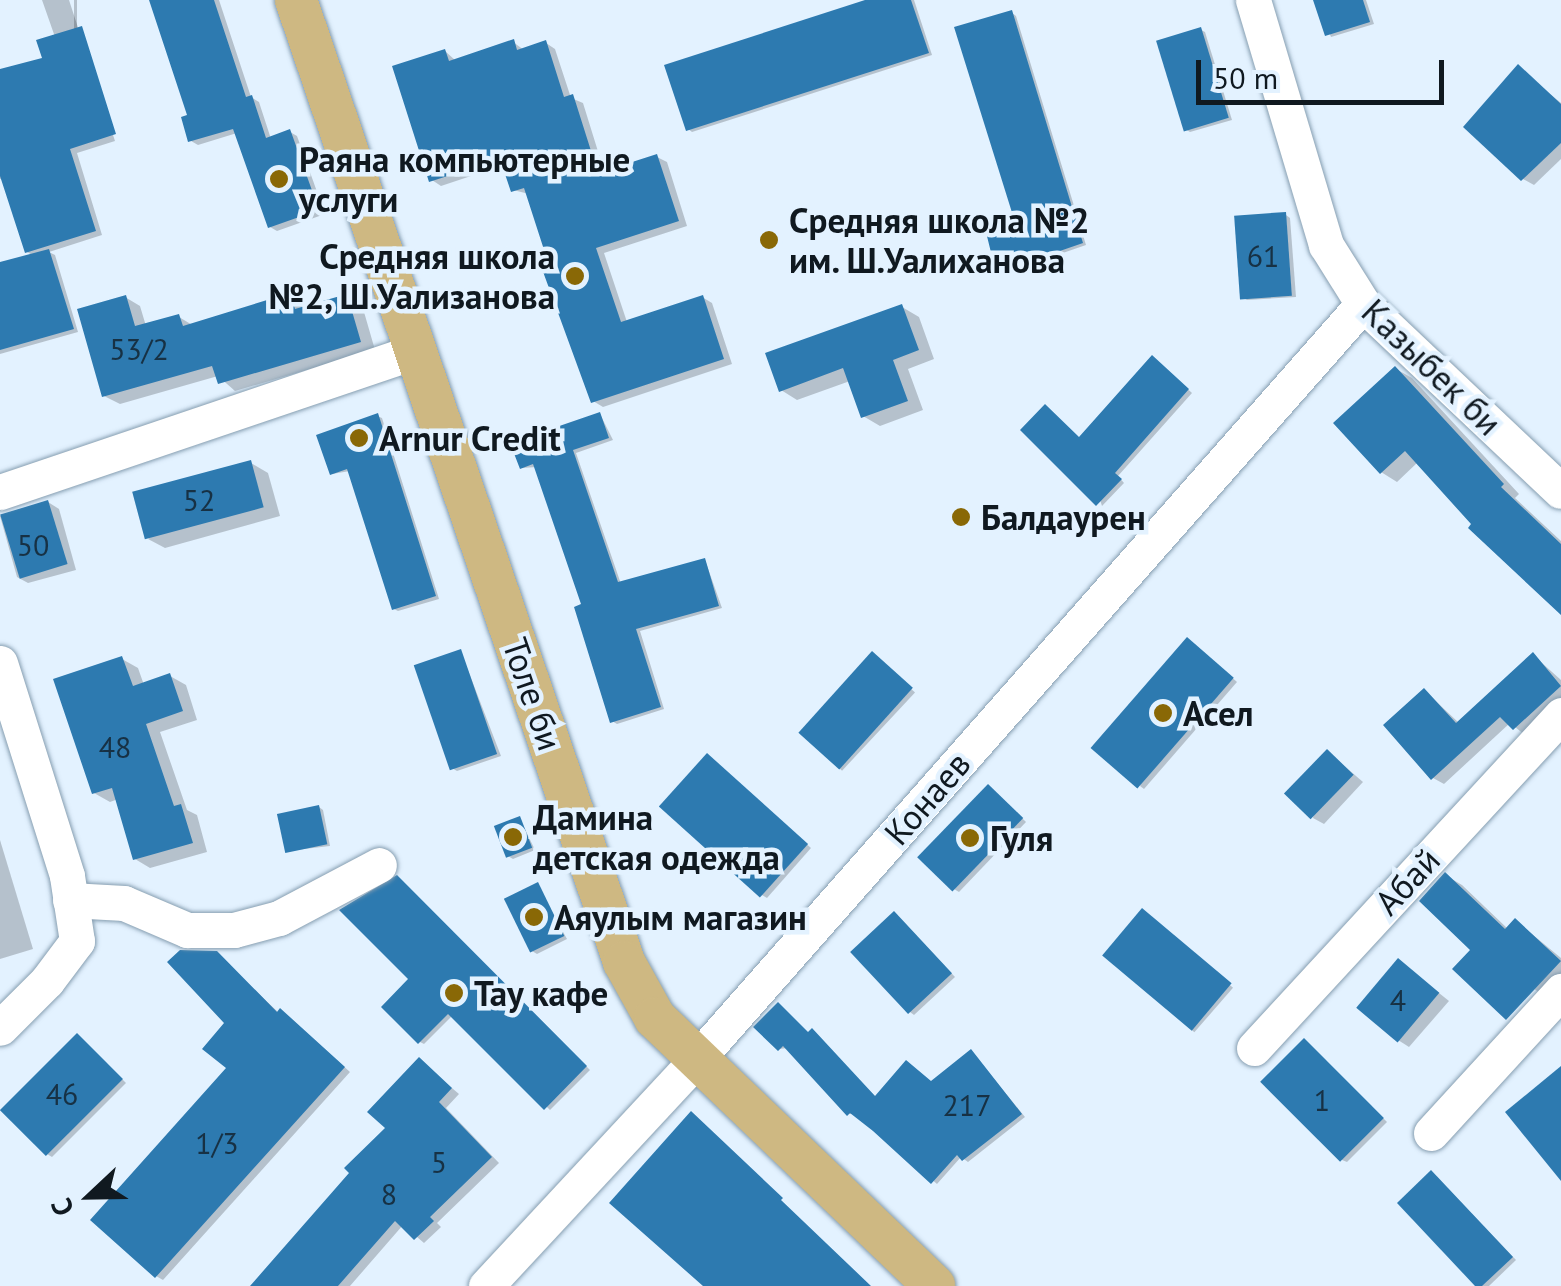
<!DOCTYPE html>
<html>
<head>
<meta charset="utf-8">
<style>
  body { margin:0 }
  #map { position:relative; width:1561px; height:1286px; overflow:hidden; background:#e3f2ff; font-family:"PT Sans",sans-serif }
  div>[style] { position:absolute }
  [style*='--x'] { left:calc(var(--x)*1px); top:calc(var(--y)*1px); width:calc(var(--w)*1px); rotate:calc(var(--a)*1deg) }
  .shadow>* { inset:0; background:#0003; transform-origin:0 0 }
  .building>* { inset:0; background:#2d7ab0; transform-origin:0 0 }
  .roads { filter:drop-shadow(0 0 2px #869eb1) drop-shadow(0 0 2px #869eb1) }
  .minor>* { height:35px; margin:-17.5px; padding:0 17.5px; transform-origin:17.5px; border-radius:17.5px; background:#fff }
  .major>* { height:42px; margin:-21px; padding:0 21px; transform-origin:21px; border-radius:21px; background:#ceb882 }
  .dots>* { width:28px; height:28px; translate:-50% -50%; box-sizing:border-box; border:5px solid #e3f2ff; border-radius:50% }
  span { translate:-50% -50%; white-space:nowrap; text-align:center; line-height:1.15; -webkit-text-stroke:9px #e3f2ff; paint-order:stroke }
  .number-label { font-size:30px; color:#173144 }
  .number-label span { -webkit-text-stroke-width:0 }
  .poi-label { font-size:35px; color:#101920; font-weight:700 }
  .left { translate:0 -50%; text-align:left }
  .right { translate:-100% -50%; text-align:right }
  .street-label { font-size:35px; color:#101920 }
  .north { position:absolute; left:40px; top:1146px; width:100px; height:100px; -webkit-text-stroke:8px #e3f2ff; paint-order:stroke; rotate:248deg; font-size:28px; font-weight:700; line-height:40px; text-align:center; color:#101920 }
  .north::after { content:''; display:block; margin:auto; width:35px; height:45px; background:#101920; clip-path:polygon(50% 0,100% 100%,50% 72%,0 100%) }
  .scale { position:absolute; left:1196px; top:60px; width:248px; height:45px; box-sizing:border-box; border:5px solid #101920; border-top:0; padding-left:12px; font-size:30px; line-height:35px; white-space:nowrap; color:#101920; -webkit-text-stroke:8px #e3f2ff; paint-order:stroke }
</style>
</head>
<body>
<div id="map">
  <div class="shadow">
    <div style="clip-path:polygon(42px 0,69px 0,115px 141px,77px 153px,102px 235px,49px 252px,55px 255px,78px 332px,0 354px,0 265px,34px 256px,27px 252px,3px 178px,0 179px,0 72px,45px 59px,55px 37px)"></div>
    <div style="left:74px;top:0;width:3px;height:146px"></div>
    <div style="clip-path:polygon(150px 0,219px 0,251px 97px,259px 102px,271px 139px,290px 132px,297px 136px,325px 214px,277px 231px,270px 227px,237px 133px,198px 145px,191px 141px,190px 117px)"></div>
    <div style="clip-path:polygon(873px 0,914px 0,932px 55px,692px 132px,688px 129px)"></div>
    <div style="clip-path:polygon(1316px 0,1366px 0,1374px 24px,1331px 37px)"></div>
    <div style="clip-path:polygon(1012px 13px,1016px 16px,1086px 245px,1002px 274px,998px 272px,1018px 221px)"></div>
    <div style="clip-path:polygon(1201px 30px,1205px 32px,1232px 120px,1190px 132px,1185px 129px)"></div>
    <div style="clip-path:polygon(513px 42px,524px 50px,546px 43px,555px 49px,571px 98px,583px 103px,605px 174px,657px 157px,667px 162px,687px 226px,604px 253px,627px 322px,702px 297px,712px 303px,732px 364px,603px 407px,593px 401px,542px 260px,550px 257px,529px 194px,513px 190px,504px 165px,441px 186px,432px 180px,445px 51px,456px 61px)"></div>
    <div style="clip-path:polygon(1518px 68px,1561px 103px,1561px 159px,1534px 185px,1523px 179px)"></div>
    <div style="clip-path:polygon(1286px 215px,1290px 218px,1296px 297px,1247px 300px,1242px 297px)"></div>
    <div style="clip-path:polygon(289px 296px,306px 309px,347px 297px,362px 305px,375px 350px,235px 391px,218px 376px,120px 404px,104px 396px,125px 297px,140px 306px,146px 326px,179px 317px,194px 326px)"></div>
    <div style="clip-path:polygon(902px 307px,919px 317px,934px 359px,908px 369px,923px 410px,880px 426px,863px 416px,850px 381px,797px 400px,781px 390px)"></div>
    <div style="clip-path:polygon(1157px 361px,1192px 393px,1118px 476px,1124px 483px,1102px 506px,1080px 439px)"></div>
    <div style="clip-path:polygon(1396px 369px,1412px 378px,1519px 494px,1515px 498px,1561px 541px,1561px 611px,1418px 462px,1397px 482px,1381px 472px)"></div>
    <div style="clip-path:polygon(600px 414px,613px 440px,576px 453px,621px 584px,705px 560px,722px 608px,640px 631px,664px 709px,617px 724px,612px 721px,584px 606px,537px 467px,522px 468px)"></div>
    <div style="clip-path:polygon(377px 416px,382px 418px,439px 599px,398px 611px,394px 609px,350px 471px,332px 474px)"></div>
    <div style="clip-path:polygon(251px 463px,268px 473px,280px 516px,165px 548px,148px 539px)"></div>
    <div style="clip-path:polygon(48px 502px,59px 509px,76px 570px,28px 583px,17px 577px,0 516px)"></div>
    <div style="clip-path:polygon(1192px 642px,1237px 682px,1144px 789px,1140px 786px)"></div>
    <div style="clip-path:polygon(461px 652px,501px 756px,457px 771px,452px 768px)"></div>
    <div style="clip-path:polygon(1533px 655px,1561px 680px,1561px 701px,1525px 735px,1510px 723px,1444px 784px,1433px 778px,1425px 691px,1459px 723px)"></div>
    <div style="left:877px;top:657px;width:52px;height:107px;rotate:43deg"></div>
    <div style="clip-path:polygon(122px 659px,138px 668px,144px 685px,170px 676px,186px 685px,197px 720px,160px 732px,187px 810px,197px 815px,207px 852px,150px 868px,135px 859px,118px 799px,110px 802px,94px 793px)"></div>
    <div style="clip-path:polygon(1328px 752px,1363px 782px,1324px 824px,1313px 818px)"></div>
    <div style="clip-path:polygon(712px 759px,811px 848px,767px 898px,762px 895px)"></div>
    <div style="clip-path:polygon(993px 790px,1026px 822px,959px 892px,954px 889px)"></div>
    <div style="clip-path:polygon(319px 807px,323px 810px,330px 846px,287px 851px)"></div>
    <div style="clip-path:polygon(520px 819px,535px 850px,513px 859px,508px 856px)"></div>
    <div style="clip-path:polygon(0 840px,33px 949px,0 959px)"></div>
    <div style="clip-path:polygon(1445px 875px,1462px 885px,1508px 929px,1516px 921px,1561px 958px,1561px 988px,1550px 999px,1534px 989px)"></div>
    <div style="clip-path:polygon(402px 881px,590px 1070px,550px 1110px,453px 1015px,424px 1044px,420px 1042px)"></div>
    <div style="clip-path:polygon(537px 885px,567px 939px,537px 954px,532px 951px)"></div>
    <div style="left:1147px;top:913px;width:114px;height:59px;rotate:41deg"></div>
    <div style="clip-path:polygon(899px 917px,955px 977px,914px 1015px,910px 1012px)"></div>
    <div style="clip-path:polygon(217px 954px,279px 1013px,287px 1015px,350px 1072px,163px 1280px,156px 1276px,230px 1068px)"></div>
    <div style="clip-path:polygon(1399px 961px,1449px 1001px,1409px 1047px,1398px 1040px)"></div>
    <div style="clip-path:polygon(757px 1027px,810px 1034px,877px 1098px,932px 1084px,972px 1052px,1025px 1117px,968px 1162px,961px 1157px,937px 1184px,856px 1114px,849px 1114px,788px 1048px,779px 1049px)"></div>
    <div style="clip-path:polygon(82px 1039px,126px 1083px,52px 1157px,47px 1154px)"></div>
    <div style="clip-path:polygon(1309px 1044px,1387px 1122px,1347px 1162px,1342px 1160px)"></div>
    <div style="clip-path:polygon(419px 1060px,459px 1094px,446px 1108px,499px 1163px,437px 1223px,441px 1227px,424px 1243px,403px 1225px,350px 1286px,254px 1286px,388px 1128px)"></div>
    <div style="clip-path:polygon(1436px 1176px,1516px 1260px,1489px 1286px,1478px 1286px)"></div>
  </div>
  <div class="building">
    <div style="clip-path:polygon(149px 0,214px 0,246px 97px,252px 95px,266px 138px,290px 129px,319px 210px,268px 228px,233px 129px,188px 142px,181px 117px,187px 115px)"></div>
    <div style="clip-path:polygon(865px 0,911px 0,929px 53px,686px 131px,664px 65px)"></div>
    <div style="clip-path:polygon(1313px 0,1363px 0,1370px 22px,1325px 36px)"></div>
    <div style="clip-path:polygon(1012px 10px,1083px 243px,996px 273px,985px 228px,1014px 219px,954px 27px)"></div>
    <div style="clip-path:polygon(82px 26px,116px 134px,70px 149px,96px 231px,25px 253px,0 176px,0 69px,42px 58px,36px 40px)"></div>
    <div style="left:1201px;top:27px;width:95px;height:47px;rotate:73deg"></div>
    <div style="clip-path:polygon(514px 39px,517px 50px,546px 40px,564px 97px,573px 94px,598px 173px,657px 154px,679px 221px,596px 248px,621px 322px,703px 295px,724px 359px,591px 403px,538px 258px,546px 256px,524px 188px,511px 192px,500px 159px,429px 182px,392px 66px,445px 49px,449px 61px)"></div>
    <div style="clip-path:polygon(1518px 64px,1561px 104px,1561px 143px,1521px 181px,1463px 127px)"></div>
    <div style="left:1286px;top:212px;width:84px;height:52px;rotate:86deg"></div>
    <div style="clip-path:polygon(49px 249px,74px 329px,0 350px,0 262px)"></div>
    <div style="clip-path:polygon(290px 293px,295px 309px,347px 294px,361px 342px,218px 384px,212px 366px,102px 397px,77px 309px,126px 295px,135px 326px,179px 314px,183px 326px)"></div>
    <div style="clip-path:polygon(902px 304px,919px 350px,893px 360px,908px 401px,861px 418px,843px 368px,779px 392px,765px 353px)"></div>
    <div style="clip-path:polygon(1152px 355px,1189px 389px,1115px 473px,1122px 479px,1096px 506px,1020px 430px,1045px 404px,1079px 437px)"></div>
    <div style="clip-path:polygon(1395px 366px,1504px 484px,1501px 487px,1561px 544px,1561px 615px,1468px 528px,1471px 524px,1405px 451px,1380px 474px,1333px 423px)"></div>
    <div style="clip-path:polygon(600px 412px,609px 438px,573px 450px,618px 582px,705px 558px,719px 606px,636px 629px,661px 707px,610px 723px,574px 607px,581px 604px,533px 464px,520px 469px,510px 443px)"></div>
    <div style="clip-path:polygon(378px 413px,436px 596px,392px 610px,347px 469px,330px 475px,316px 435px)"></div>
    <div style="left:251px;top:460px;width:49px;height:123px;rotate:75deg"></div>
    <div style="left:48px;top:500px;width:67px;height:50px;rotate:73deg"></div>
    <div style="left:1187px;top:637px;width:62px;height:147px;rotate:41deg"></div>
    <div style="left:461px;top:649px;width:111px;height:50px;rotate:71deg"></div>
    <div style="left:872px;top:651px;width:55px;height:110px;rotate:42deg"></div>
    <div style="clip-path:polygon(1533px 652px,1561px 686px,1513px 730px,1500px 717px,1431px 780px,1383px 725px,1424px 688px,1456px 723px)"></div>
    <div style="clip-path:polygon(122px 656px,133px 686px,170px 673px,183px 711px,146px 724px,174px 806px,181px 804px,193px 843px,133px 860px,112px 788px,92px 794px,53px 679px)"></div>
    <div style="left:1327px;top:749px;width:37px;height:62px;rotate:44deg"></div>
    <div style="left:707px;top:753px;width:136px;height:72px;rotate:42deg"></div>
    <div style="left:988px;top:784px;width:49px;height:102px;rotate:44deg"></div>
    <div style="left:319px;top:805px;width:40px;height:43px;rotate:78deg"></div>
    <div style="left:520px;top:816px;width:34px;height:28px;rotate:69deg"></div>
    <div style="clip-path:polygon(1445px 872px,1505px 929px,1515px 918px,1561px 961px,1506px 1020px,1452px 969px,1470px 950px,1419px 901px)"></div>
    <div style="clip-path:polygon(397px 875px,587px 1066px,544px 1110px,448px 1014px,418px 1044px,381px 1007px,408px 979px,339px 910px)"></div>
    <div style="left:538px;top:882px;width:60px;height:38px;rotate:64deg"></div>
    <div style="left:1142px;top:908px;width:117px;height:62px;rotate:40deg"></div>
    <div style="left:894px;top:911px;width:85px;height:60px;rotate:47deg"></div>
    <div style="clip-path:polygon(180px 950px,217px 951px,277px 1012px,280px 1008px,345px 1067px,155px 1278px,90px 1220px,226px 1068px,202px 1049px,224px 1023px,167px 962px)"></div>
    <div style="left:1398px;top:958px;width:54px;height:65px;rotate:40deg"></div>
    <div style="clip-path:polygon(778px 1002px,808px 1032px,812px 1028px,875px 1096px,906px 1060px,931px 1081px,971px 1049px,1022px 1114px,962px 1161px,957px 1155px,931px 1184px,873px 1131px,850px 1113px,847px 1116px,783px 1046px,778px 1051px,753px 1027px)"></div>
    <div style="left:77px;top:1033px;width:65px;height:109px;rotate:45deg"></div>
    <div style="left:1304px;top:1038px;width:113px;height:62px;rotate:45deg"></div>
    <div style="clip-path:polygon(419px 1057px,452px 1088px,439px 1102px,492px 1157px,430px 1217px,434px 1221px,414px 1240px,395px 1221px,338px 1286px,250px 1286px,349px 1173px,344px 1168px,385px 1128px,367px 1112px)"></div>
    <div style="clip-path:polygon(1561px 1066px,1561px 1181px,1505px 1112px)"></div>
    <div style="clip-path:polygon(691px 1111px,783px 1198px,781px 1200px,871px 1286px,703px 1286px,609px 1203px)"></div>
    <div style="clip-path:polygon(1431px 1170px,1513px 1257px,1482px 1286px,1475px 1286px,1397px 1203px)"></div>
  </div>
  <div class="roads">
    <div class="minor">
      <div style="--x:1253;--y:0;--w:256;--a:73.4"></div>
      <div style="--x:1326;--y:245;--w:70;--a:57.9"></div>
      <div style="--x:1363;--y:304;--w:272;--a:43.4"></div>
      <div style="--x:0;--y:492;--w:439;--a:-18.7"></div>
      <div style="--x:0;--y:663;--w:223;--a:72.5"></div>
      <div style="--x:67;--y:876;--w:66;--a:81.3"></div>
      <div style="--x:77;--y:941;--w:50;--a:126.9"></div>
      <div style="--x:47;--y:981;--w:66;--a:135"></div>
      <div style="--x:70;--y:900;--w:54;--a:3.2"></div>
      <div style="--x:124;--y:903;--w:69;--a:23.2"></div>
      <div style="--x:187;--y:930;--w:47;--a:0"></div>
      <div style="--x:234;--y:930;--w:47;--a:-14.9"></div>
      <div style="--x:279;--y:918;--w:113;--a:-27.9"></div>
      <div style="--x:1254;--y:1048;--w:453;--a:-47.3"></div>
      <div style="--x:1431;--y:1133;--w:193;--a:-47.5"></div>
      <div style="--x:486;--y:1286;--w:309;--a:-47.1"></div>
      <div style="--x:696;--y:1060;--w:1008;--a:-48.58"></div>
    </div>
    <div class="major">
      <div style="--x:296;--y:0;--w:1016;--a:71.17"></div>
      <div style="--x:624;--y:962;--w:64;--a:61"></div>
      <div style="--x:655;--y:1018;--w:387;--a:43.8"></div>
    </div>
  </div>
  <div class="dots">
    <div style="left:279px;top:179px;background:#896806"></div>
    <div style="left:769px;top:240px;background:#896806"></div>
    <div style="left:575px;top:276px;background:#896806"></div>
    <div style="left:359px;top:438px;background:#896806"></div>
    <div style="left:961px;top:517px;background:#896806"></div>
    <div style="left:1163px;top:713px;background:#896806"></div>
    <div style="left:513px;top:837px;background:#896806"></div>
    <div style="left:970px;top:838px;background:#896806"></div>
    <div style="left:534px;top:917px;background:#896806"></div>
    <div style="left:454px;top:993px;background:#896806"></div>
  </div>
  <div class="number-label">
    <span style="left:1263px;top:256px">61</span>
    <span style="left:139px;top:349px">53/2</span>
    <span style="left:199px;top:500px">52</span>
    <span style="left:33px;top:545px">50</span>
    <span style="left:115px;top:747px">48</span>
    <span style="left:1398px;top:1000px">4</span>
    <span style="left:62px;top:1094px">46</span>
    <span style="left:1322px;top:1100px">1</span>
    <span style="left:967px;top:1105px">217</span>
    <span style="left:217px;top:1143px">1/3</span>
    <span style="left:439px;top:1162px">5</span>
    <span style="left:389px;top:1194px">8</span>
  </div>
  <div class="poi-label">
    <span class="left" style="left:299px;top:179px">Раяна компьютерные<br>услуги</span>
    <span class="left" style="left:789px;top:240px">Средняя школа №2<br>им. Ш.Уалиханова</span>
    <span class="right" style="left:555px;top:276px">Средняя школа<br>№2, Ш.Уализанова</span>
    <span class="left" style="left:379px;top:438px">Arnur Credit</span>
    <span class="left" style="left:981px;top:517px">Балдаурен</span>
    <span class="left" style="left:1183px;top:713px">Асел</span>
    <span class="left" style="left:533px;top:837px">Дамина<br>детская одежда</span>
    <span class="left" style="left:990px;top:838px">Гуля</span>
    <span class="left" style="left:554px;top:917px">Аяулым магазин</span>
    <span class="left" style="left:474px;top:993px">Тау кафе</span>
  </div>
  <div class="street-label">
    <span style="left:1432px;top:367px;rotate:44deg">Казыбек би</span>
    <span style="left:533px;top:694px;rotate:71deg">Толе би</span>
    <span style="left:927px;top:798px;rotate:-49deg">Конаев</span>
    <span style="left:1407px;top:881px;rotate:-47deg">Абай</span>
  </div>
  <div class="north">С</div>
  <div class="scale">50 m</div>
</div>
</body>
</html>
